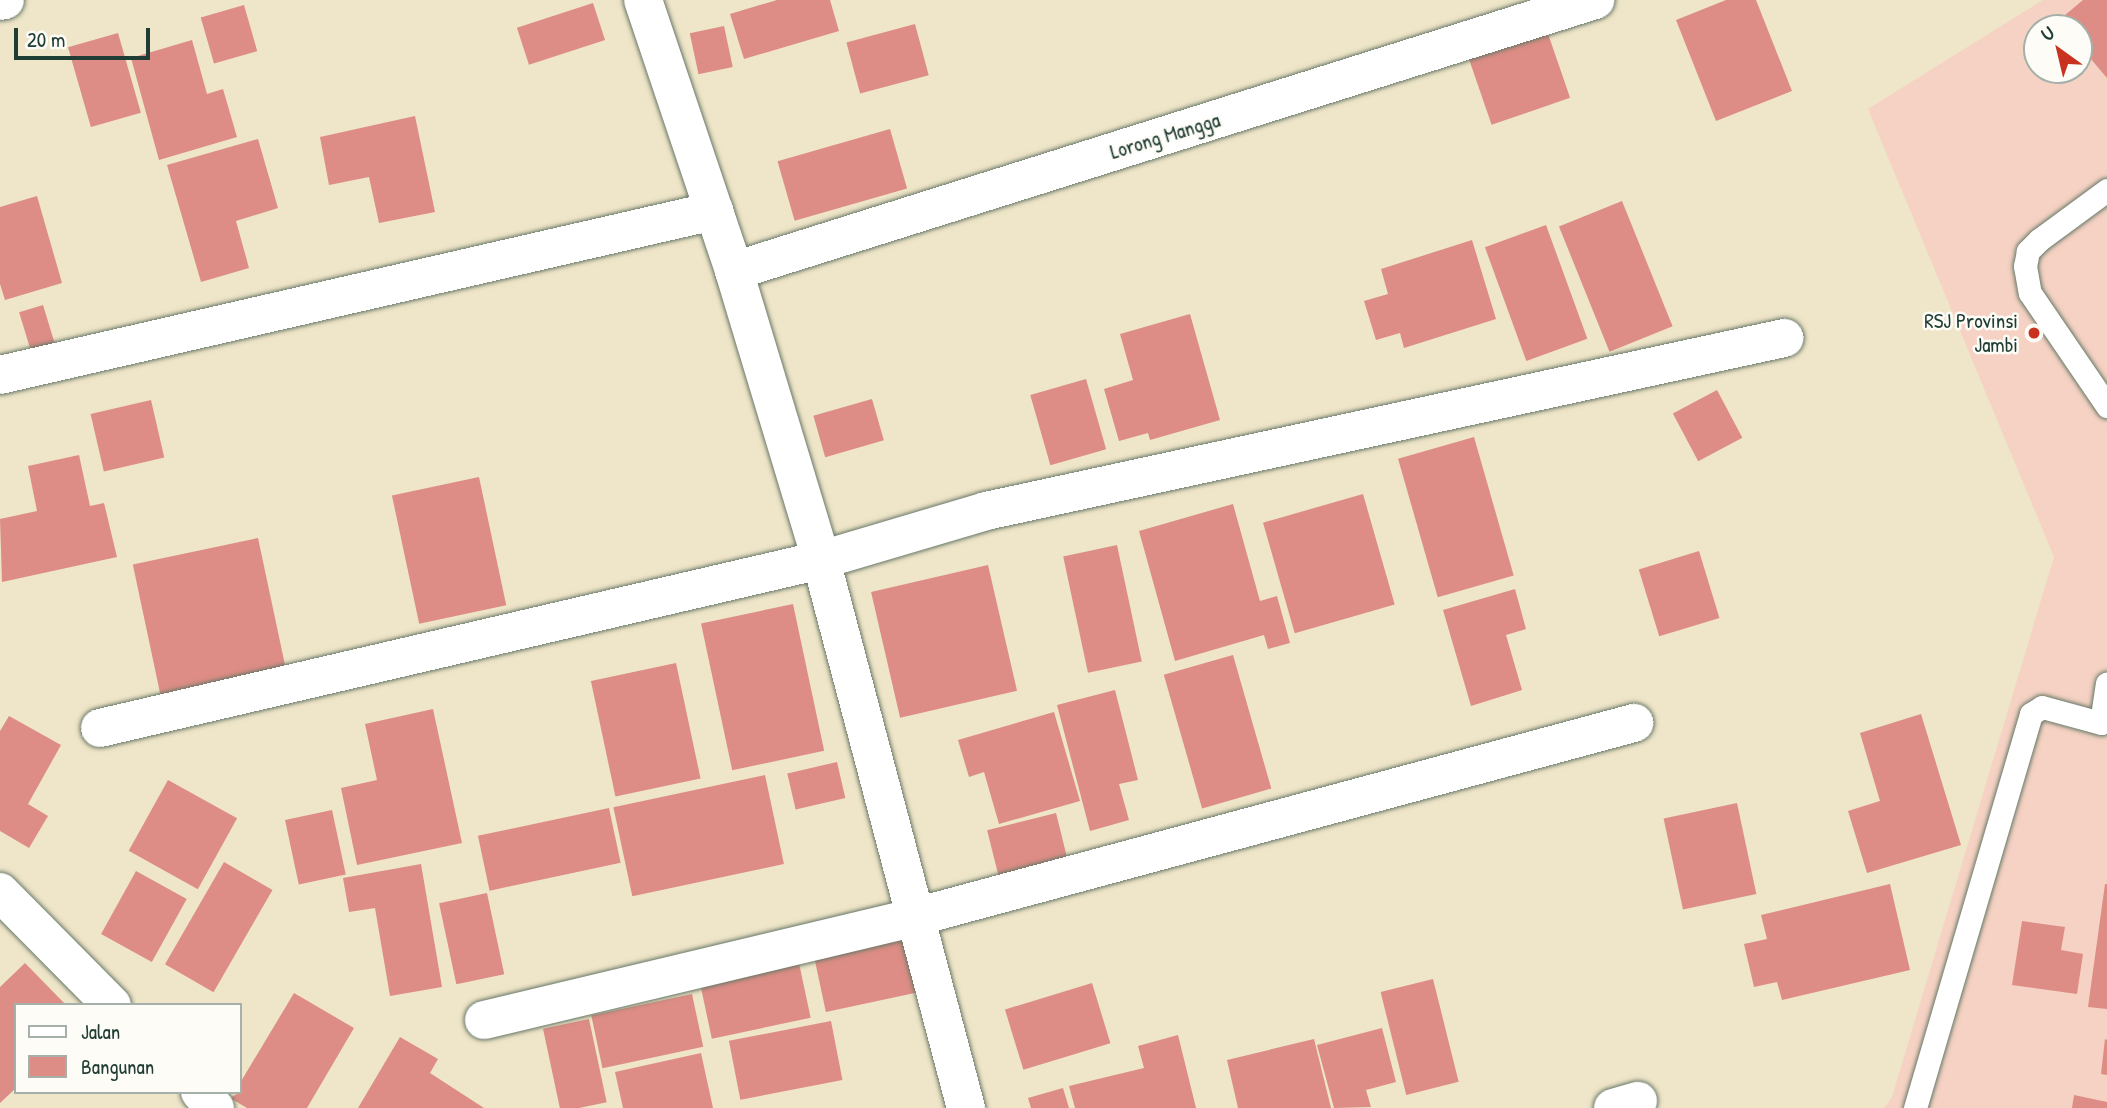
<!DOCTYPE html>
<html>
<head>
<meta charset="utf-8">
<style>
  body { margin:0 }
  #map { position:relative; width:2107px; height:1108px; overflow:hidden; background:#efe5c8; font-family:"Patrick Hand",sans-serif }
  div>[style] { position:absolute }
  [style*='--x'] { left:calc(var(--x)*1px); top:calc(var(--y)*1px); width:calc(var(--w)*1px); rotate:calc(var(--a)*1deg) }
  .built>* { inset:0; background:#f5d2c3 }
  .building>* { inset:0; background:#dd8d85; transform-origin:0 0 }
  .roads { filter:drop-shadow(0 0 2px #687868) drop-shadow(0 0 2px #687868) }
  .service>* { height:23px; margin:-11.5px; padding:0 11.5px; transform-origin:11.5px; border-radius:11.5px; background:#fff }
  .minor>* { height:38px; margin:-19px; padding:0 19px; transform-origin:19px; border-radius:19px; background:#fff }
  .tertiary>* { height:38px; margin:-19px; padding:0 19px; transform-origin:19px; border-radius:19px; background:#fff }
  .dots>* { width:19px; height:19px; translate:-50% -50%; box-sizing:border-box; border:4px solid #fdfcf7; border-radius:50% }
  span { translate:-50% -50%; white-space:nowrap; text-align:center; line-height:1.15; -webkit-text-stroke:5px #fdfcf7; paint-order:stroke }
  .street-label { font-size:21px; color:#1f3d34 }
  .poi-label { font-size:21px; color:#1f3d34 }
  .right { translate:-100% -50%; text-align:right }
  .legend { position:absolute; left:14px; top:1003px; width:228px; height:91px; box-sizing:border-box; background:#fdfcf7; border:2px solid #a4b0a9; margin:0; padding:9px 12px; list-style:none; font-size:21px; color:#1f3d34 }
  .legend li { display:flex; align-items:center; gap:14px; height:35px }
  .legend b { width:35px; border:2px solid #a4b0a9 }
  .north { position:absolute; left:2023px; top:14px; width:70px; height:70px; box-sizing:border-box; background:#fdfcf7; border:2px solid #a4b0a9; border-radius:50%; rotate:326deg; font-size:19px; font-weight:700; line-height:28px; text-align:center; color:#1f3d34 }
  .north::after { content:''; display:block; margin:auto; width:24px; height:32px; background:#c8321e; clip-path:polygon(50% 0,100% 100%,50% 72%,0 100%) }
  .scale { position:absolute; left:14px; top:28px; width:136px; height:32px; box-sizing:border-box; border:4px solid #1f3d34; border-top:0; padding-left:9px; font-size:21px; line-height:24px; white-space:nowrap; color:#1f3d34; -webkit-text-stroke:5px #fdfcf7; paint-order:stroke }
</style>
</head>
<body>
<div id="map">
  <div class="built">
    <div style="clip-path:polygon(evenodd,2043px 0,2107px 0,2107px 1108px,1884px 1108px,1892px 1097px,2054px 557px,1868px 109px,2043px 0,2037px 28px,2079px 28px,2079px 70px,2037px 70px,2037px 28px)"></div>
  </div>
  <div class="building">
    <div style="clip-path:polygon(777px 0,830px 0,839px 31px,744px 59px,730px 14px)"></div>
    <div style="clip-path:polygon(1726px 0,1756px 0,1792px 91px,1716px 121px,1676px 20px)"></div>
    <div style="clip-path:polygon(2083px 0,2107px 0,2107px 78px,2079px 45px,2079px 28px,2064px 28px,2058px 21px)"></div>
    <div style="left:593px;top:3px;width:39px;height:80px;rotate:72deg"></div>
    <div style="left:244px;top:5px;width:48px;height:45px;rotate:74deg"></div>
    <div style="left:915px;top:24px;width:53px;height:71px;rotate:75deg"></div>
    <div style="left:1545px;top:25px;width:77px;height:83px;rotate:71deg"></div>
    <div style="left:724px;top:26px;width:42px;height:35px;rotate:78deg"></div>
    <div style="left:118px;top:33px;width:83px;height:52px;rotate:74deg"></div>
    <div style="clip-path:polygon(192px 40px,207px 94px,223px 89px,237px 137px,159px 160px,131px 58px)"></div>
    <div style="clip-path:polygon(415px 116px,435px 212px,379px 223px,369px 177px,329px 185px,320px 137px)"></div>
    <div style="left:890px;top:129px;width:62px;height:117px;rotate:74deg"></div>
    <div style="clip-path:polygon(258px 139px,278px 208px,236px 221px,249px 268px,201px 282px,167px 165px)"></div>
    <div style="clip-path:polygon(37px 196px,62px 283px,5px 300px,0 284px,0 207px)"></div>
    <div style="left:1622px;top:201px;width:135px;height:68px;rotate:68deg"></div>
    <div style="left:1546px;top:225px;width:121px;height:65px;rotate:70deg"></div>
    <div style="clip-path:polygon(1472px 240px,1496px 319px,1404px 348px,1400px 333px,1376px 340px,1364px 301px,1388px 294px,1381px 269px)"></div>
    <div style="left:43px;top:305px;width:41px;height:25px;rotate:73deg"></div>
    <div style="clip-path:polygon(1190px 314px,1220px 420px,1150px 440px,1148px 433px,1119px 441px,1104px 389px,1133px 380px,1120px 334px)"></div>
    <div style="left:1086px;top:379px;width:73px;height:58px;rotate:74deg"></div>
    <div style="left:1717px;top:390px;width:54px;height:50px;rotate:62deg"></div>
    <div style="left:872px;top:399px;width:43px;height:61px;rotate:74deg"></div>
    <div style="left:151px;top:400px;width:59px;height:62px;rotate:77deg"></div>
    <div style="left:1474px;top:437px;width:144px;height:79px;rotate:74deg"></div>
    <div style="clip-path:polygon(79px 455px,90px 506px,104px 503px,117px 557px,2px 582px,0 519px,37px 511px,28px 466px)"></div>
    <div style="left:479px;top:477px;width:131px;height:89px;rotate:78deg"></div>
    <div style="left:1363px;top:494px;width:115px;height:104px;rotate:74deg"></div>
    <div style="clip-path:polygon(1233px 504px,1260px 601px,1277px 596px,1290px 643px,1268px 649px,1264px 635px,1175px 661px,1139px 531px)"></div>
    <div style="left:258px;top:538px;width:135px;height:128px;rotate:78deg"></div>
    <div style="left:1117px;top:545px;width:119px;height:55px;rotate:78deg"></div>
    <div style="left:1699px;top:551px;width:70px;height:63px;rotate:73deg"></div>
    <div style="left:988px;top:565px;width:129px;height:120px;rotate:77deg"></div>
    <div style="clip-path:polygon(1515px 589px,1526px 629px,1506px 635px,1522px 690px,1471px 706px,1443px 610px)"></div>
    <div style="left:793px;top:604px;width:150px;height:94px;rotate:78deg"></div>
    <div style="left:1233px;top:655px;width:139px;height:72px;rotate:74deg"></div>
    <div style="left:676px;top:663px;width:118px;height:87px;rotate:78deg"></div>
    <div style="clip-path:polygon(1115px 690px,1138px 780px,1119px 784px,1129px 820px,1090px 831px,1057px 705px)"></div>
    <div style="clip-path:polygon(433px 709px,462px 843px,357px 865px,341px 788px,377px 780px,365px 724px)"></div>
    <div style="clip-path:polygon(1054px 712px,1080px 801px,999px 824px,984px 772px,969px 777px,958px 740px)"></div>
    <div style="clip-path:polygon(1921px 714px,1961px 845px,1867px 873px,1848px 811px,1880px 801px,1860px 733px)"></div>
    <div style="clip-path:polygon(9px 716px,61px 745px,28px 804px,48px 816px,29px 848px,0 831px,0 731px)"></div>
    <div style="left:837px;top:762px;width:37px;height:51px;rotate:77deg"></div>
    <div style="left:765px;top:775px;width:91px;height:155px;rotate:78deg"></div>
    <div style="left:168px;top:780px;width:79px;height:81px;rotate:29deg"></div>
    <div style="left:1737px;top:803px;width:93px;height:75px;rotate:78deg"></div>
    <div style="left:609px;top:808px;width:56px;height:134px;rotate:78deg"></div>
    <div style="left:332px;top:810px;width:66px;height:48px;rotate:78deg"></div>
    <div style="left:1056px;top:813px;width:53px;height:71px;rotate:76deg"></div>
    <div style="left:224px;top:862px;width:56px;height:118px;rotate:30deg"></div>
    <div style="clip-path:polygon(421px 864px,442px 987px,390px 996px,375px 908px,349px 912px,343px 878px)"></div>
    <div style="left:136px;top:871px;width:58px;height:72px;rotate:29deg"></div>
    <div style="clip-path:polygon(1890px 884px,1910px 970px,1782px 1000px,1777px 982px,1754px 987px,1744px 944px,1767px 939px,1761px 915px)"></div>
    <div style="clip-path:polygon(2105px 884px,2107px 884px,2107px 1009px,2088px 1007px)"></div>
    <div style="left:487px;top:893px;width:83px;height:49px;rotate:78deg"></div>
    <div style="clip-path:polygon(2022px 921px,2065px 927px,2061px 950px,2083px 954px,2077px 994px,2012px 985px)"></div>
    <div style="left:904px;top:937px;width:57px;height:92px;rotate:78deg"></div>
    <div style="clip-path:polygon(25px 963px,66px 1005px,16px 1005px,16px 1088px,0 1103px,0 987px)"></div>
    <div style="left:799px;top:963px;width:56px;height:101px;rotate:78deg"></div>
    <div style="left:1433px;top:979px;width:106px;height:54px;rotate:76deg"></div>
    <div style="left:1092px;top:983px;width:63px;height:91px;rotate:73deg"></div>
    <div style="clip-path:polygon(294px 993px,354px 1028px,307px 1108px,247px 1108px,230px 1098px,240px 1092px,240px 1083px)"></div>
    <div style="left:692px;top:994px;width:54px;height:103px;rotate:78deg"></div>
    <div style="left:589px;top:1019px;width:85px;height:47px;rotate:78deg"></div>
    <div style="left:831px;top:1021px;width:60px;height:104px;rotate:79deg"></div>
    <div style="clip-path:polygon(1382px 1028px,1396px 1082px,1366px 1090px,1371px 1107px,1334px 1108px,1317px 1045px)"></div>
    <div style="clip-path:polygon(1178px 1035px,1196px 1108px,1075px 1108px,1069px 1086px,1144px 1068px,1138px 1046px)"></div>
    <div style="clip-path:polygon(400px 1037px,438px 1059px,430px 1073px,484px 1108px,358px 1108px)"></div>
    <div style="clip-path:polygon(1314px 1039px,1331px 1108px,1238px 1108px,1227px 1060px)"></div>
    <div style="clip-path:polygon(2105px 1039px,2107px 1040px,2107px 1075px,2101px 1074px)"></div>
    <div style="clip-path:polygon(701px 1053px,713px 1108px,623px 1108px,615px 1072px)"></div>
    <div style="clip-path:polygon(1063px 1088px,1069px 1108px,1031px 1108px,1028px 1098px)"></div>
    <div style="clip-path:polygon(2074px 1095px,2107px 1102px,2107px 1108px,2072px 1108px)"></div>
  </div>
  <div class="roads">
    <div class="service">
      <div style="--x:2107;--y:190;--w:84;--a:143.7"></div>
      <div style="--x:2039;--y:240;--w:16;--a:135"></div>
      <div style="--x:2028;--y:251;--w:15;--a:101"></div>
      <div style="--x:2025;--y:266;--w:27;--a:80"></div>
      <div style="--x:2030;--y:293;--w:137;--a:55.7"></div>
      <div style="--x:1915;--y:1108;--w:411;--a:-73.6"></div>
      <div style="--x:2031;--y:714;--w:13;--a:-32"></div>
      <div style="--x:2042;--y:707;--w:61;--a:15.2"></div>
      <div style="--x:2101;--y:723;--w:40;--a:-81.5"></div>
    </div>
    <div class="minor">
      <div style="--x:0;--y:1;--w:5;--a:-11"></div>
      <div style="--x:734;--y:271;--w:903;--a:-17.47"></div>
      <div style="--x:0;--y:375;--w:733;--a:-12.94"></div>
      <div style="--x:100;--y:728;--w:740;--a:-13.12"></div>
      <div style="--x:821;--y:560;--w:172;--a:-16.5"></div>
      <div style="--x:986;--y:511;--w:817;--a:-12.23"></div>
      <div style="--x:0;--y:892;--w:159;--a:45.3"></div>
      <div style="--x:484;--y:1020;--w:447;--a:-13.4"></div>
      <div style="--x:919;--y:916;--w:741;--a:-15.11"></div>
      <div style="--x:200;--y:1092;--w:22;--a:47"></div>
      <div style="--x:1613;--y:1108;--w:26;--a:-16"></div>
    </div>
    <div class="tertiary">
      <div style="--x:643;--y:0;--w:286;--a:71.4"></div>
      <div style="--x:734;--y:271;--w:302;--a:73.2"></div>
      <div style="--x:821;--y:560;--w:567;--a:75.18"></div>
    </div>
  </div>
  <div class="dots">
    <div style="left:2034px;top:333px;background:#c8321e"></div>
  </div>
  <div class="street-label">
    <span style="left:1165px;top:136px;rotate:-17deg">Lorong Mangga</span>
  </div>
  <div class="poi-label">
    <span class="right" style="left:2018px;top:333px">RSJ Provinsi<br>Jambi</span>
  </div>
  <ul class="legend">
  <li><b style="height:9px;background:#fff"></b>Jalan</li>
  <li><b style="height:19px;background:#dd8d85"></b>Bangunan</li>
  </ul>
  <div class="north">U</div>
  <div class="scale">20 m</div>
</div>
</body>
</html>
